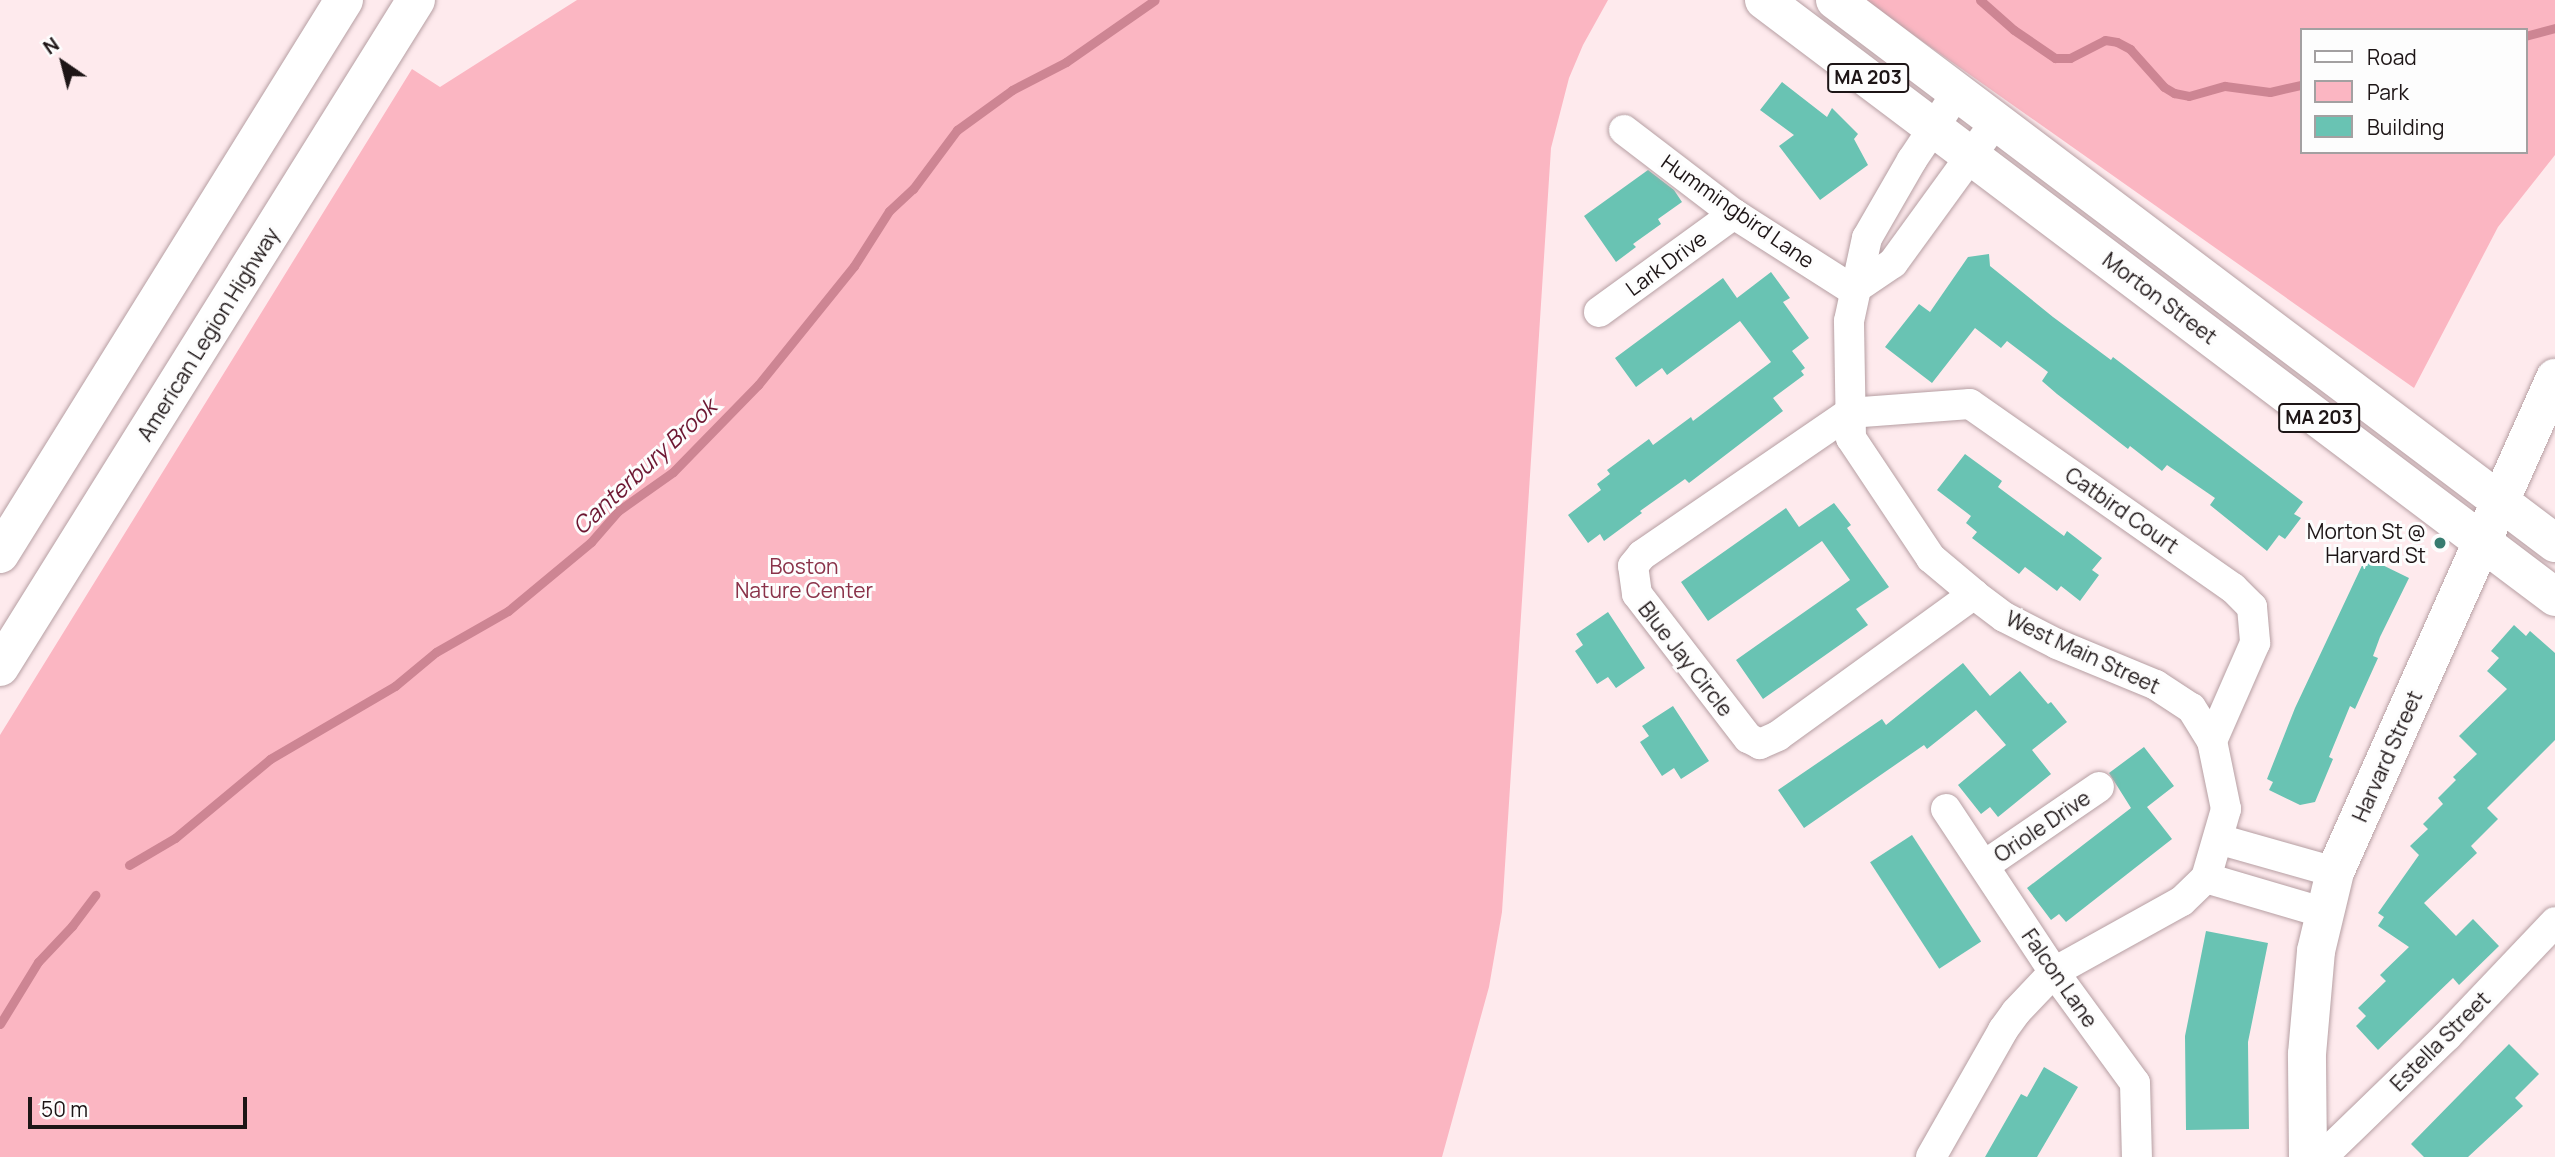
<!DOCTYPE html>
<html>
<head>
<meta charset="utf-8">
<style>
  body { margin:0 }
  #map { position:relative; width:2555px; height:1157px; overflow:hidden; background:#feeaed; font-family:Manrope,sans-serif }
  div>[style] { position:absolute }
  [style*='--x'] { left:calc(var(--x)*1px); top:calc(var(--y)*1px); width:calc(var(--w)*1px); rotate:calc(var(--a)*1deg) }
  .green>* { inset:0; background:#fbb6c2 }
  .stream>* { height:9px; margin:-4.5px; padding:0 4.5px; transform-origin:4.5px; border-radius:4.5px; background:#cd8593 }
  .building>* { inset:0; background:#69c3b3; transform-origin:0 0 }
  .roads { filter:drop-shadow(0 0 2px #b69fa3) drop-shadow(0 0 2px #b69fa3) }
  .street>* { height:30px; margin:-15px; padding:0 15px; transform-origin:15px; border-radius:15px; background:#fff }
  .secondary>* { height:38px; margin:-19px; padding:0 19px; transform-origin:19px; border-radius:19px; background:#fff }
  .highway>* { height:38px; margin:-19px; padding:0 19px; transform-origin:19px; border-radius:19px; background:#fff }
  .dots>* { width:19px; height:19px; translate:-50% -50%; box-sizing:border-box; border:4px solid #fdfdfd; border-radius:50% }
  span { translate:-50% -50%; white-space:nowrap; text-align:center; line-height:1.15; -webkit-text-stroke:6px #fdfdfd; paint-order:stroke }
  .shield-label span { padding:2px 5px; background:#fdfdfd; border:2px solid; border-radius:5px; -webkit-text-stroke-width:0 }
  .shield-label { font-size:19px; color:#1d1516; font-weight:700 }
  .street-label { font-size:21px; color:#1d1516 }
  .poi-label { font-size:21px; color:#1d1516 }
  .right { translate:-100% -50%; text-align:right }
  .park-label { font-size:21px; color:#8a3249 }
  .water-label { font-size:23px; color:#6d1732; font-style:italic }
  .legend { position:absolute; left:2300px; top:28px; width:228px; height:126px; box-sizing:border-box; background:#fdfdfd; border:2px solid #a3a0a1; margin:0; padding:9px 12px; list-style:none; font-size:21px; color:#1d1516 }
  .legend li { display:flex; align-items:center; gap:14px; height:35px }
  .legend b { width:35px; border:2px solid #a3a0a1 }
  .north { position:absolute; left:28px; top:28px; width:70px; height:70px; -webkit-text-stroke:5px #fdfdfd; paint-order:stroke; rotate:325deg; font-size:19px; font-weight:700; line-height:28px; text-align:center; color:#1d1516 }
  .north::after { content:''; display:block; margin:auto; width:24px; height:32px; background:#1d1516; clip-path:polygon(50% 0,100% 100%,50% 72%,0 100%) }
  .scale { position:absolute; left:28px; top:1097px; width:219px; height:32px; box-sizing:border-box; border:4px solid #1d1516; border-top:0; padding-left:9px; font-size:21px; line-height:24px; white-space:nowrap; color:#1d1516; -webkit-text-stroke:5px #fdfdfd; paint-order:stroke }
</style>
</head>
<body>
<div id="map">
  <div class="green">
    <div style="clip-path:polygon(577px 0,1608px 0,1583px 45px,1569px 78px,1551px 148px,1502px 912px,1489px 987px,1442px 1157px,0 1157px,0 735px,412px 69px,440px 87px)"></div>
    <div style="clip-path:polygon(evenodd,1864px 0,2555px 0,2555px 155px,2498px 227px,2414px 388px,1864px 0,2301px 30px,2525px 30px,2525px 152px,2301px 152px,2301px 30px)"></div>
  </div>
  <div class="stream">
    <div style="--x:1980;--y:0;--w:45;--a:41.4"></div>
    <div style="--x:2014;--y:30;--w:50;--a:34.3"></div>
    <div style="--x:2055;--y:58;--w:15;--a:0"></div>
    <div style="--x:2070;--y:58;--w:39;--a:-27"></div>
    <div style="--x:2105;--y:40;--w:12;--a:9"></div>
    <div style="--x:2117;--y:42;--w:15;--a:28"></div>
    <div style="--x:2130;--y:49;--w:51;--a:48.2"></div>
    <div style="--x:2164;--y:87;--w:12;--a:31"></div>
    <div style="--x:2174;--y:93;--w:15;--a:11"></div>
    <div style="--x:2189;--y:96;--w:37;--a:-16"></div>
    <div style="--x:2225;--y:86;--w:45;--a:7.6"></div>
    <div style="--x:2270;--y:92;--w:32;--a:-13"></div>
    <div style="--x:2525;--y:36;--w:31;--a:-15"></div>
    <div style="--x:129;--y:865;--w:53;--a:-30.4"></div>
    <div style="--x:175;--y:838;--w:124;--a:-39.7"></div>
    <div style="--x:270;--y:759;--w:145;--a:-30.3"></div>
    <div style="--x:395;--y:686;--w:53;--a:-39.7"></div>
    <div style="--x:436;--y:652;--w:83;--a:-29.7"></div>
    <div style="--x:508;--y:611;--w:108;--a:-39.7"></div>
    <div style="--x:591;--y:542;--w:41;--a:-48.9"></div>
    <div style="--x:618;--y:511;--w:67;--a:-35.3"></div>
    <div style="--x:673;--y:472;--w:122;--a:-45.7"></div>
    <div style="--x:758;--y:385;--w:153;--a:-51.1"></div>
    <div style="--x:854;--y:266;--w:65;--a:-57.5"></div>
    <div style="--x:889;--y:211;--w:33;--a:-43"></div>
    <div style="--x:913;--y:189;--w:74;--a:-53.3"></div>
    <div style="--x:957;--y:130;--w:68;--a:-36"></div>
    <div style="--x:1012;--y:90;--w:61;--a:-27.4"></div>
    <div style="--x:1066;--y:62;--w:108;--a:-34.9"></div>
    <div style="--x:0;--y:1024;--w:73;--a:-58.5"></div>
    <div style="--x:38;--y:962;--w:50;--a:-46.6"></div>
    <div style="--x:72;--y:926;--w:39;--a:-53"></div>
  </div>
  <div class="building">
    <div style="clip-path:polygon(1782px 82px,1827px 117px,1832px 108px,1858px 134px,1854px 139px,1868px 165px,1820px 200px,1779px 146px,1794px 135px,1760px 110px)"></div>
    <div style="clip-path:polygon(1648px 170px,1674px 190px,1682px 202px,1658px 219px,1661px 224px,1633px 244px,1636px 247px,1616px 262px,1584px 216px)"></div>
    <div style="clip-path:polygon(1989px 254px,1990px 266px,2053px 317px,2111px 360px,2113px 357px,2303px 502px,2294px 514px,2301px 518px,2285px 539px,2279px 535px,2267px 551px,2210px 505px,2215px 498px,2167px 465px,2162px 471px,2130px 446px,2128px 449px,2057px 394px,2042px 381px,2048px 372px,2007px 341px,2001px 348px,1975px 328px,1932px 383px,1885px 347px,1919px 304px,1930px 312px,1968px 257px)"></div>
    <div style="clip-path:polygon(1771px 272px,1790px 298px,1783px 302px,1809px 338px,1792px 351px,1805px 368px,1801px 371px,1804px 375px,1773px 398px,1783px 411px,1689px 483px,1685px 479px,1640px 511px,1642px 513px,1604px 541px,1600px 534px,1588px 543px,1568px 515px,1601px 490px,1597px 484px,1610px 474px,1607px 470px,1649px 439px,1653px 445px,1691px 417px,1693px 421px,1771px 362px,1740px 321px,1667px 375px,1662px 368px,1636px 387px,1615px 358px,1723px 278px,1737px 298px)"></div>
    <div style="clip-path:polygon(1965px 454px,2002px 481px,1998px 487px,2064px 536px,2067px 531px,2102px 558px,2092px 570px,2099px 575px,2080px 601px,2061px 586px,2057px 591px,2025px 567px,2019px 574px,1972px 538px,1977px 532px,1966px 523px,1971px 516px,1937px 490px)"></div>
    <div style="clip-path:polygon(1834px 503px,1851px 525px,1847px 528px,1889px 587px,1856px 609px,1868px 625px,1763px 699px,1736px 660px,1850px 580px,1822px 541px,1708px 621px,1681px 582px,1786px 508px,1799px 527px)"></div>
    <div style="clip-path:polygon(2366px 557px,2409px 578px,2380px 637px,2373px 656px,2378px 658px,2355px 709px,2350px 706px,2329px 757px,2333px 759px,2315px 802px,2300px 805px,2269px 790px,2273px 782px,2267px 779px,2295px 708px)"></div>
    <div style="clip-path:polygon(1608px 612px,1645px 668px,1616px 688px,1608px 677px,1597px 684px,1575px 651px,1583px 645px,1576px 634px)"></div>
    <div style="clip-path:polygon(2514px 625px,2526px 636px,2530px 631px,2555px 653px,2555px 740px,2487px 808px,2498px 819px,2471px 846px,2477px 853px,2424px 903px,2456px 936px,2473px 919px,2499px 946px,2459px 985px,2453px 978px,2378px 1050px,2356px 1026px,2366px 1016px,2358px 1008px,2386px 981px,2380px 975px,2409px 947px,2378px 926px,2384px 917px,2378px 913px,2419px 855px,2410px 846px,2428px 829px,2423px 824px,2443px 804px,2438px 798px,2456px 780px,2453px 777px,2477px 754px,2459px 736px,2507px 689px,2487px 671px,2499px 658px,2491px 651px)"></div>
    <div style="clip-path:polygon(1963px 663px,1990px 696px,2020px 671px,2048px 704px,2051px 702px,2067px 722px,2032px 750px,2051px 774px,1998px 817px,1990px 807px,1981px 814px,1958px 785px,2006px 745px,1976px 710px,1927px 749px,1924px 745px,1804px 828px,1778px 790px,1882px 719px,1886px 725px)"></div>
    <div style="clip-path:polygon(1673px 706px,1709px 761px,1681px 779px,1674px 768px,1662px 776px,1640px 742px,1649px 736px,1642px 726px)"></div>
    <div style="clip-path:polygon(2144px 747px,2174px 786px,2147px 807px,2172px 839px,2066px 922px,2059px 914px,2051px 920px,2027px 888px,2131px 808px,2109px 773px)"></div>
    <div style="left:1912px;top:835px;width:127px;height:50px;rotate:57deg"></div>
    <div style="clip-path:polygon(2206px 931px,2268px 943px,2248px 1042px,2249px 1129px,2186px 1130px,2185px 1036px)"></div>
    <div style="clip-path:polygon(2509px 1044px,2539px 1074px,2515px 1098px,2523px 1106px,2468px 1157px,2424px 1157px,2411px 1144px)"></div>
    <div style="clip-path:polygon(2044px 1067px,2078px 1087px,2037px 1157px,1985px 1157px,2021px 1094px,2027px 1097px)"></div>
  </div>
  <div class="roads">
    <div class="street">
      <div style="--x:1624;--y:130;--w:138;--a:37.4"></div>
      <div style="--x:1734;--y:214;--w:141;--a:32.6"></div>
      <div style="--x:1853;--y:290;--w:48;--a:-34"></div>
      <div style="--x:1893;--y:263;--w:177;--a:-54"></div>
      <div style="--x:1599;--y:312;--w:167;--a:-36"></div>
      <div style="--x:1974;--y:594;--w:242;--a:144.1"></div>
      <div style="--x:1778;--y:736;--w:20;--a:156"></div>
      <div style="--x:1760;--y:744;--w:13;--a:-153"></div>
      <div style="--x:1748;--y:738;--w:182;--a:-127.6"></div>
      <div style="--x:1637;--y:594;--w:28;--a:-98"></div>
      <div style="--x:1633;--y:566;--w:14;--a:-51"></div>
      <div style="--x:1642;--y:555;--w:251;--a:-34.4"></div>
      <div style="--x:1849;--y:413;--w:121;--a:-4.3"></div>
      <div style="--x:1970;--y:404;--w:321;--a:35"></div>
      <div style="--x:2233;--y:588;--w:27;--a:45"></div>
      <div style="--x:2252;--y:607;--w:36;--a:85"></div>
      <div style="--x:2255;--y:643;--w:107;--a:113.7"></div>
      <div style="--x:1946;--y:809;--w:196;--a:56.5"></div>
      <div style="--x:2054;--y:972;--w:137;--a:53.9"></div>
      <div style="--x:2135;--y:1083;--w:74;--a:88.5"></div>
      <div style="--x:2218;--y:839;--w:122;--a:15.8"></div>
      <div style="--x:1985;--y:865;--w:138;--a:-34.4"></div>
      <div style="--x:2206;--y:878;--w:124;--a:16.4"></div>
      <div style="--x:1931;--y:1157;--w:146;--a:-60.4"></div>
      <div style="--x:2003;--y:1030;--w:22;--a:-54"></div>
      <div style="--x:2016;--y:1012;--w:55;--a:-46.5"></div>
      <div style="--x:2054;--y:972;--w:146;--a:-29"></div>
      <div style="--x:2182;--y:901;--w:33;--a:-44"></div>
      <div style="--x:2206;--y:878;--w:72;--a:-73.8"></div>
      <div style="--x:2226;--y:809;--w:69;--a:-101.6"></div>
      <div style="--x:2212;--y:741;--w:39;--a:-122"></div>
      <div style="--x:2191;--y:708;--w:42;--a:-146.7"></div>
      <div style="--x:2156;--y:685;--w:107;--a:-157.5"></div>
      <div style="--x:2057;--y:644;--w:59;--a:-153"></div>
      <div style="--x:2004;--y:617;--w:38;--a:-143"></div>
      <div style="--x:1974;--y:594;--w:56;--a:-140.1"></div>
      <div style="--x:1931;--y:558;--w:144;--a:-123.7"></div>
      <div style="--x:1851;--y:438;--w:117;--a:-91"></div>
      <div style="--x:1849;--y:321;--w:85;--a:-77.8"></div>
      <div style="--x:1867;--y:238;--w:90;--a:-60"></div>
      <div style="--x:1912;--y:160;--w:83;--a:-56.3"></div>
      <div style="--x:2322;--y:1157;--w:174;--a:-44.1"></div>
      <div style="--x:2447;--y:1036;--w:157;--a:-46.5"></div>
    </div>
    <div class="secondary">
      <div style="--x:0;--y:554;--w:652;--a:-58.16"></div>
      <div style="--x:0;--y:667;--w:786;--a:-58.05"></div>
      <div style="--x:2308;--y:1157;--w:103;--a:-90.6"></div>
      <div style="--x:2307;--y:1054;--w:103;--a:-85"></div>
      <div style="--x:2316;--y:951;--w:81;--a:-76.5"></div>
      <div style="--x:2335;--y:872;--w:541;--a:-65.99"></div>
    </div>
    <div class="highway">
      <div style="--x:1764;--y:0;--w:991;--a:37.04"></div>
      <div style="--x:1835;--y:0;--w:902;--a:37.02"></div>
    </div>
  </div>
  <div class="dots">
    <div style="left:2440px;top:543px;background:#377c70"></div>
  </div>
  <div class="shield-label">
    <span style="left:1868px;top:78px">MA 203</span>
    <span style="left:2319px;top:418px">MA 203</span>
  </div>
  <div class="street-label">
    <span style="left:1738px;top:211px;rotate:35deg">Hummingbird Lane</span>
    <span style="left:1666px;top:263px;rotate:-36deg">Lark Drive</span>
    <span style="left:2160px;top:298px;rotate:37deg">Morton Street</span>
    <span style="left:208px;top:334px;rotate:-58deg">American Legion Highway</span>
    <span style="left:2122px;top:510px;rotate:35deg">Catbird Court</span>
    <span style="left:2083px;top:652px;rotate:25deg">West Main Street</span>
    <span style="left:1686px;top:659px;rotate:52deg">Blue Jay Circle</span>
    <span style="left:2387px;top:756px;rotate:-66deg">Harvard Street</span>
    <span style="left:2042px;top:826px;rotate:-34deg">Oriole Drive</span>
    <span style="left:2060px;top:978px;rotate:55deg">Falcon Lane</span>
    <span style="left:2440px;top:1041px;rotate:-45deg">Estella Street</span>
  </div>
  <div class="poi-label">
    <span class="right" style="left:2426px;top:543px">Morton St @<br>Harvard St</span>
  </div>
  <div class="park-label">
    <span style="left:804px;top:578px">Boston<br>Nature Center</span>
  </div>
  <div class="water-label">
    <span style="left:644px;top:466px;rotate:-43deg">Canterbury Brook</span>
  </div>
  <ul class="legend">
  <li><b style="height:9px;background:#fff"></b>Road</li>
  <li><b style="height:19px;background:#fbb6c2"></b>Park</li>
  <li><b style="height:19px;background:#69c3b3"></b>Building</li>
  </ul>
  <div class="north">N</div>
  <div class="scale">50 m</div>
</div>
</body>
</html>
